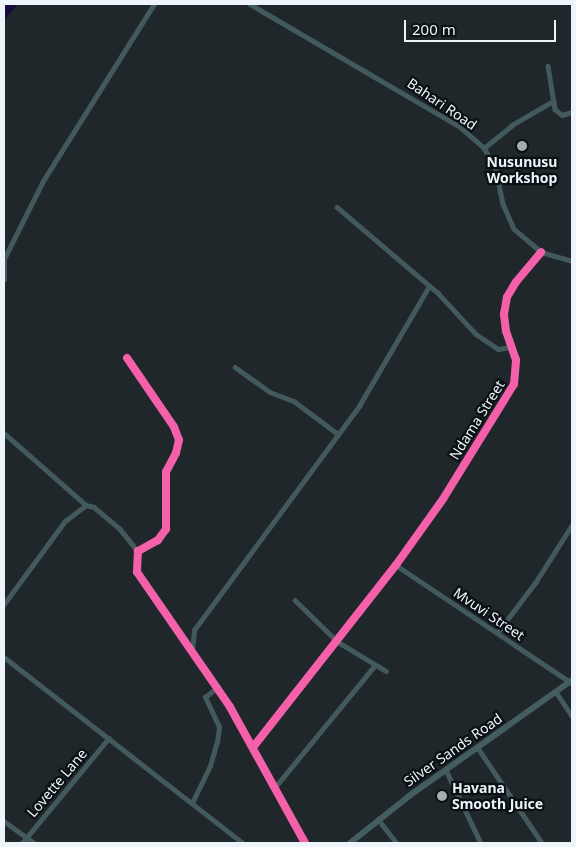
<!DOCTYPE html>
<html>
<head>
<meta charset="utf-8">
<style>
  body { margin:0 }
  #map { position:relative; width:576px; height:847px; overflow:hidden; background:#20272a; font-family:"Noto Sans",sans-serif }
  div>[style] { position:absolute }
  [style*='--x'] { left:calc(var(--x)*1px); top:calc(var(--y)*1px); width:calc(var(--w)*1px); rotate:calc(var(--a)*1deg) }
  .water>* { inset:0; background:#17093e }
  .street>* { height:4.5px; margin:-2.25px; padding:0 2.25px; transform-origin:2.25px; border-radius:2.25px; background:#435a5c }
  .secondary>* { height:6px; margin:-3px; padding:0 3px; transform-origin:3px; border-radius:3px; background:#435d60 }
  .cycleway>* { height:8px; margin:-4px; padding:0 4px; transform-origin:4px; border-radius:4px; background:#f560ab }
  .dots>* { width:14px; height:14px; translate:-50% -50%; box-sizing:border-box; border:2px solid #0a1013; border-radius:50% }
  span { translate:-50% -50%; white-space:nowrap; text-align:center; line-height:1.15; -webkit-text-stroke:4.5px #0a1013; paint-order:stroke }
  .street-label { font-size:14px; color:#edf5fa }
  .poi-label { font-size:14px; color:#edf5fa; font-weight:700 }
  .left { translate:0 -50%; text-align:left }
  .frame { position:absolute; inset:0; border:5px solid #edf5fa; pointer-events:none }
  .scale { position:absolute; left:404px; top:20px; width:152px; height:22px; box-sizing:border-box; border:2px solid #edf5fa; border-top:0; padding-left:6px; font-size:15px; line-height:18px; white-space:nowrap; color:#edf5fa; -webkit-text-stroke:4px #0a1013; paint-order:stroke }
</style>
</head>
<body>
<div id="map">
  <div class="water">
    <div style="clip-path:polygon(4px 4px,18px 4px,4px 20px)"></div>
  </div>
  <div class="street">
    <div style="--x:250;--y:4;--w:242;--a:30.3"></div>
    <div style="--x:459;--y:126;--w:33;--a:41"></div>
    <div style="--x:484;--y:148;--w:21;--a:59"></div>
    <div style="--x:495;--y:166;--w:39;--a:78"></div>
    <div style="--x:503;--y:204;--w:27;--a:66"></div>
    <div style="--x:514;--y:229;--w:35;--a:40"></div>
    <div style="--x:541;--y:252;--w:32;--a:16"></div>
    <div style="--x:548;--y:66;--w:44;--a:80.8"></div>
    <div style="--x:555;--y:109;--w:9;--a:41"></div>
    <div style="--x:562;--y:115;--w:10;--a:-17"></div>
    <div style="--x:484;--y:148;--w:36;--a:-39"></div>
    <div style="--x:512;--y:125;--w:48;--a:-30.3"></div>
    <div style="--x:337;--y:207;--w:133;--a:40.4"></div>
    <div style="--x:438;--y:293;--w:56;--a:47.2"></div>
    <div style="--x:476;--y:334;--w:27;--a:34"></div>
    <div style="--x:498;--y:349;--w:13;--a:-9"></div>
    <div style="--x:4;--y:280;--w:21;--a:-90"></div>
    <div style="--x:4;--y:259;--w:87;--a:-63.4"></div>
    <div style="--x:43;--y:181;--w:209;--a:-57.9"></div>
    <div style="--x:127;--y:358;--w:83;--a:55.7"></div>
    <div style="--x:174;--y:427;--w:14;--a:69"></div>
    <div style="--x:179;--y:440;--w:13;--a:103"></div>
    <div style="--x:176;--y:453;--w:21;--a:118"></div>
    <div style="--x:166;--y:472;--w:57;--a:90"></div>
    <div style="--x:166;--y:529;--w:14;--a:126"></div>
    <div style="--x:158;--y:540;--w:23;--a:151"></div>
    <div style="--x:138;--y:551;--w:21;--a:93"></div>
    <div style="--x:137;--y:572;--w:164;--a:55.4"></div>
    <div style="--x:230;--y:707;--w:155;--a:61.1"></div>
    <div style="--x:235;--y:367;--w:43;--a:35.5"></div>
    <div style="--x:270;--y:392;--w:26;--a:21"></div>
    <div style="--x:294;--y:401;--w:55;--a:36.9"></div>
    <div style="--x:4;--y:433;--w:109;--a:41.3"></div>
    <div style="--x:86;--y:505;--w:8;--a:14"></div>
    <div style="--x:94;--y:507;--w:34;--a:40"></div>
    <div style="--x:120;--y:529;--w:28;--a:51"></div>
    <div style="--x:396;--y:565;--w:210;--a:33.9"></div>
    <div style="--x:295;--y:600;--w:60;--a:44.3"></div>
    <div style="--x:338;--y:642;--w:56;--a:31.1"></div>
    <div style="--x:4;--y:604;--w:103;--a:-53.7"></div>
    <div style="--x:65;--y:521;--w:26;--a:-37"></div>
    <div style="--x:497;--y:633;--w:63;--a:-52.8"></div>
    <div style="--x:535;--y:583;--w:69;--a:-57.5"></div>
    <div style="--x:192;--y:650;--w:20;--a:-84"></div>
    <div style="--x:194;--y:630;--w:278;--a:-53.6"></div>
    <div style="--x:359;--y:406;--w:139;--a:-59.7"></div>
    <div style="--x:4;--y:657;--w:303;--a:37.9"></div>
    <div style="--x:556;--y:692;--w:29;--a:56"></div>
    <div style="--x:254;--y:746;--w:230;--a:-51.9"></div>
    <div style="--x:396;--y:565;--w:81;--a:-54.5"></div>
    <div style="--x:443;--y:499;--w:135;--a:-58.3"></div>
    <div style="--x:514;--y:384;--w:24;--a:-85"></div>
    <div style="--x:516;--y:360;--w:31;--a:-109"></div>
    <div style="--x:506;--y:331;--w:17;--a:-97"></div>
    <div style="--x:504;--y:314;--w:17;--a:-80"></div>
    <div style="--x:507;--y:297;--w:17;--a:-59"></div>
    <div style="--x:516;--y:282;--w:39;--a:-50"></div>
    <div style="--x:478;--y:748;--w:115;--a:56"></div>
    <div style="--x:446;--y:770;--w:81;--a:64.4"></div>
    <div style="--x:276;--y:786;--w:156;--a:-50.7"></div>
    <div style="--x:192;--y:803;--w:41;--a:-64.1"></div>
    <div style="--x:210;--y:766;--w:25;--a:-74"></div>
    <div style="--x:217;--y:742;--w:15;--a:-82"></div>
    <div style="--x:219;--y:727;--w:33;--a:-115"></div>
    <div style="--x:205;--y:697;--w:15;--a:-37"></div>
    <div style="--x:378;--y:819;--w:31;--a:52"></div>
    <div style="--x:4;--y:821;--w:37;--a:36"></div>
    <div style="--x:22;--y:843;--w:136;--a:-50.4"></div>
  </div>
  <div class="secondary">
    <div style="--x:350;--y:843;--w:75;--a:-38.5"></div>
    <div style="--x:409;--y:796;--w:200;--a:-35.4"></div>
  </div>
  <div class="cycleway">
    <div style="--x:127;--y:358;--w:83;--a:55.7"></div>
    <div style="--x:174;--y:427;--w:14;--a:69"></div>
    <div style="--x:179;--y:440;--w:13;--a:103"></div>
    <div style="--x:176;--y:453;--w:21;--a:118"></div>
    <div style="--x:166;--y:472;--w:57;--a:90"></div>
    <div style="--x:166;--y:529;--w:14;--a:126"></div>
    <div style="--x:158;--y:540;--w:23;--a:151"></div>
    <div style="--x:138;--y:551;--w:21;--a:93"></div>
    <div style="--x:137;--y:572;--w:164;--a:55.4"></div>
    <div style="--x:230;--y:707;--w:155;--a:61.1"></div>
    <div style="--x:254;--y:746;--w:230;--a:-51.9"></div>
    <div style="--x:396;--y:565;--w:81;--a:-54.5"></div>
    <div style="--x:443;--y:499;--w:135;--a:-58.3"></div>
    <div style="--x:514;--y:384;--w:24;--a:-85"></div>
    <div style="--x:516;--y:360;--w:31;--a:-109"></div>
    <div style="--x:506;--y:331;--w:17;--a:-97"></div>
    <div style="--x:504;--y:314;--w:17;--a:-80"></div>
    <div style="--x:507;--y:297;--w:17;--a:-59"></div>
    <div style="--x:516;--y:282;--w:39;--a:-50"></div>
  </div>
  <div class="dots">
    <div style="left:522px;top:146px;background:#a5adb1"></div>
    <div style="left:442px;top:796px;background:#a5adb1"></div>
  </div>
  <div class="street-label">
    <span style="left:442px;top:104px;rotate:34deg">Bahari Road</span>
    <span style="left:477px;top:420px;rotate:-58deg">Ndama Street</span>
    <span style="left:489px;top:614px;rotate:34deg">Mvuvi Street</span>
    <span style="left:453px;top:750px;rotate:-35deg">Silver Sands Road</span>
    <span style="left:57px;top:783px;rotate:-50deg">Lovette Lane</span>
  </div>
  <div class="poi-label">
    <span style="left:522px;top:170px">Nusunusu<br>Workshop</span>
    <span class="left" style="left:452px;top:796px">Havana<br>Smooth Juice</span>
  </div>
  <div class="frame"></div>
  <div class="scale">200 m</div>
</div>
</body>
</html>
